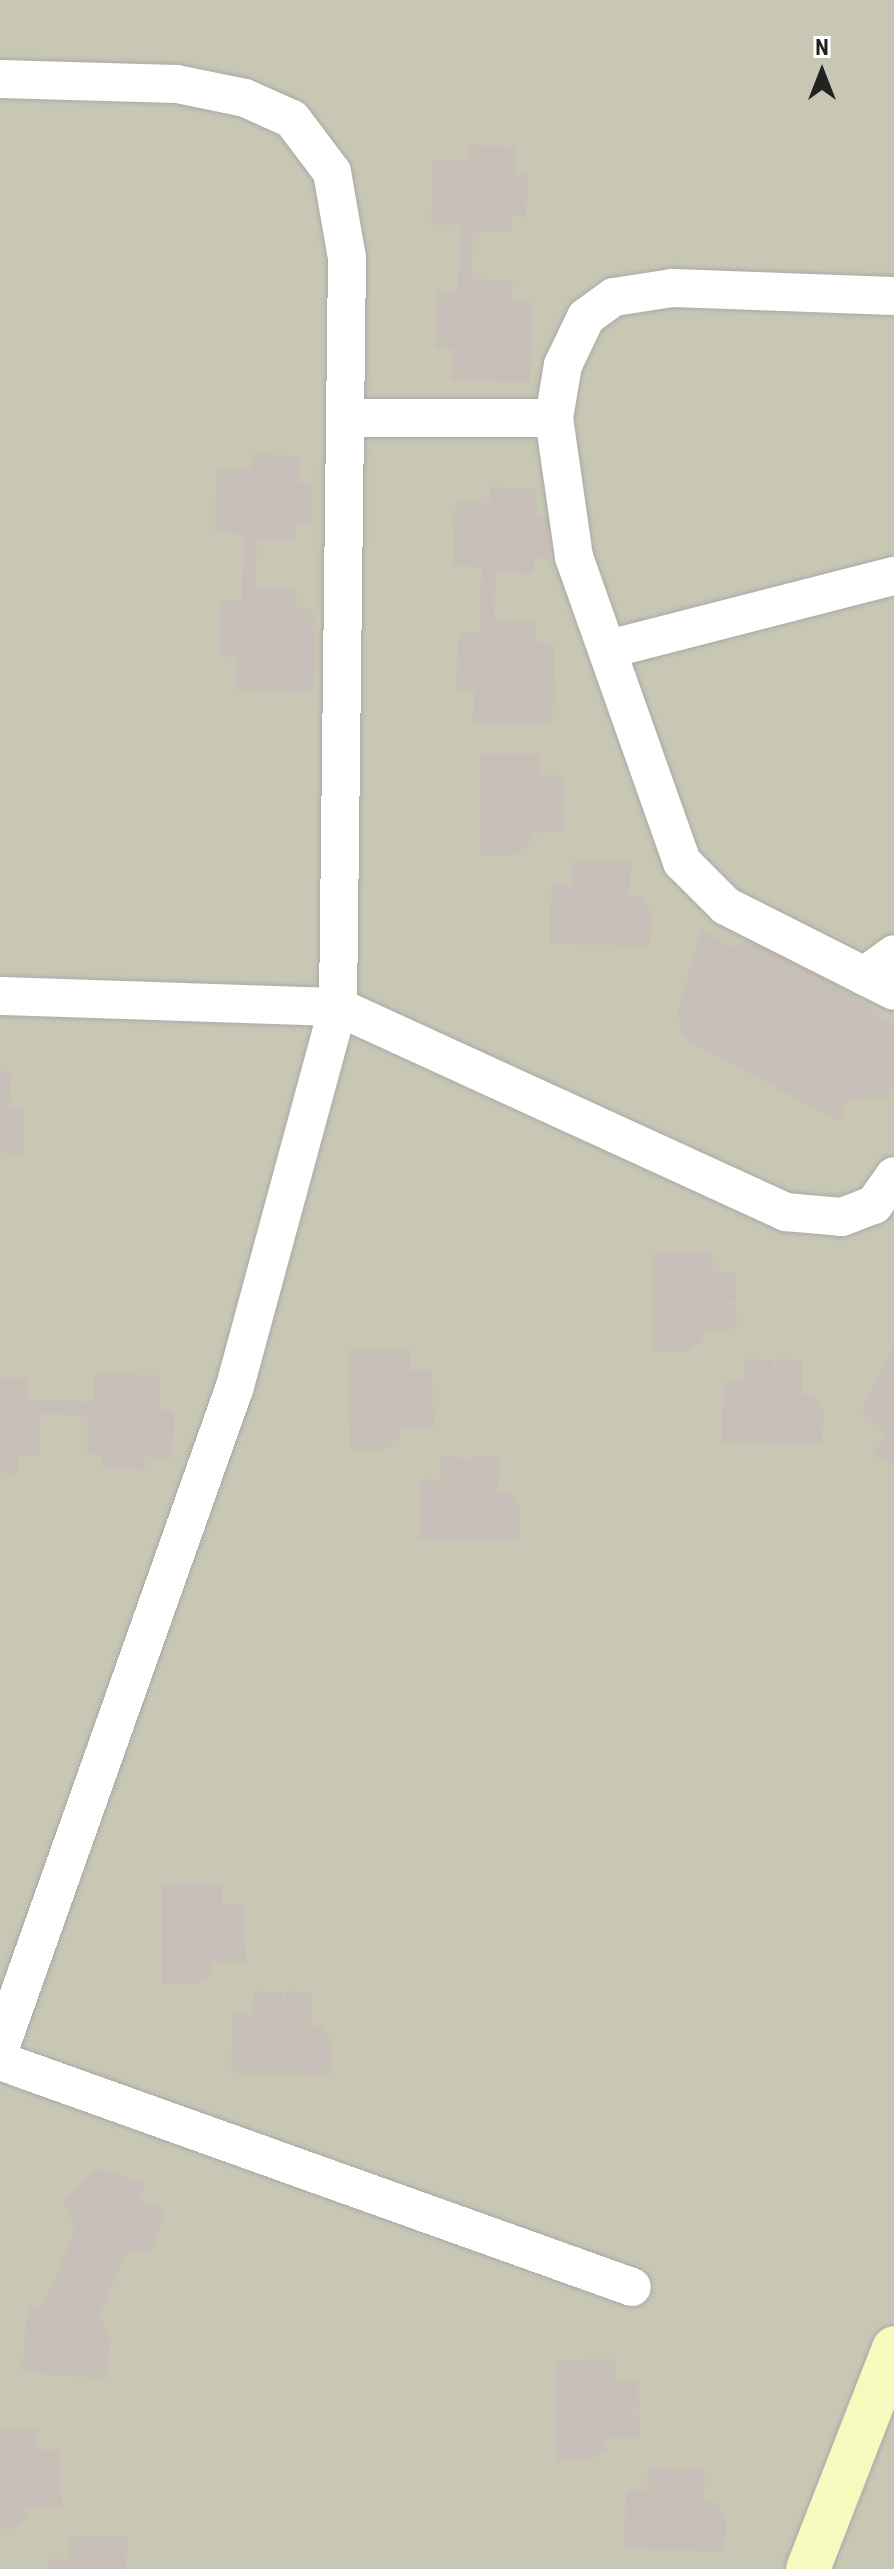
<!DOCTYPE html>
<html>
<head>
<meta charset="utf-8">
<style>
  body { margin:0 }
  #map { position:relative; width:894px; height:2569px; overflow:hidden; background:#f2efe9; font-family:"Roboto Condensed",sans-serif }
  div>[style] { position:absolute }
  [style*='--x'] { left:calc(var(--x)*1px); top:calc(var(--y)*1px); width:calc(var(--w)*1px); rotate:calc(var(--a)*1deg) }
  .construction>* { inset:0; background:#c7c7b4; transform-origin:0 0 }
  .building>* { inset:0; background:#c7bfb8 }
  .roads { filter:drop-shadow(0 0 2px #a9a9a9) drop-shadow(0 0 2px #a9a9a9) }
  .street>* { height:38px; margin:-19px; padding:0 19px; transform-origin:19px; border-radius:19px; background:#fff }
  .secondary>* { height:44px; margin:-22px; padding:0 22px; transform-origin:22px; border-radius:22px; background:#f7fabf }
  span { translate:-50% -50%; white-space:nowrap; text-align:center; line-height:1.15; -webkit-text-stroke:6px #fff; paint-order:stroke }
  .north { position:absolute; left:782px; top:32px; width:80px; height:80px; -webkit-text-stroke:6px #fff; paint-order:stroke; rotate:0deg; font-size:22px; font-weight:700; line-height:32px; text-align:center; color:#222 }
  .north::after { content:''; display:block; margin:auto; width:28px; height:36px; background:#222; clip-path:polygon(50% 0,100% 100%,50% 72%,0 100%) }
</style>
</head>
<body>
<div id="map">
  <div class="construction">
    <div style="left:0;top:0;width:894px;height:2569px"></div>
  </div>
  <div class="building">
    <div style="clip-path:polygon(468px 145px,515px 147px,515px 174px,528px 174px,526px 217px,512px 216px,512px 232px,473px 231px,472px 279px,513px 280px,512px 300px,532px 301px,530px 382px,451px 381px,453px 349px,435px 348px,436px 291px,458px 291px,460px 225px,431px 225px,433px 160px,468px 161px)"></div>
    <div style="clip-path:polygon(252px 454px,300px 456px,299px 483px,311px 483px,311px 526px,296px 525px,296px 541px,257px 540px,256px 587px,297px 589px,297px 609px,316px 609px,314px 691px,236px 690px,236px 657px,219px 657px,220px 600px,242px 600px,243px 534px,215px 533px,216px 469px,251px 470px)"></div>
    <div style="clip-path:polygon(490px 487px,537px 489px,537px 516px,550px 516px,549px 559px,534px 558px,534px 574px,495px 573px,494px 620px,535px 622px,535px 642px,554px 643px,553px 724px,473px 723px,475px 690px,457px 690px,458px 633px,480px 633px,482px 567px,454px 566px,455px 502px,490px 503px)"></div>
    <div style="clip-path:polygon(480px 754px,540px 754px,540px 775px,564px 775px,564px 804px,553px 807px,564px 807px,565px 832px,530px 833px,530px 843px,516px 855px,481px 855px)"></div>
    <div style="clip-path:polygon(572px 862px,602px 862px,601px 873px,604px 862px,631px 862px,629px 897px,640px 897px,651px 911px,650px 946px,550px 944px,551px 884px,572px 885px)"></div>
    <div style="clip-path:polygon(701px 929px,731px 947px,745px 940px,820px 971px,894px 1026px,894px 1084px,888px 1097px,845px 1100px,840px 1122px,681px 1036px,678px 1012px)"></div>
    <div style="clip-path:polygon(0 1071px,11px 1071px,9px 1107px,24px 1107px,23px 1154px,0 1153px)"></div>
    <div style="clip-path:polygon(653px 1252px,713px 1252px,713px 1272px,735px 1272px,736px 1301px,725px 1304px,736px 1304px,737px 1329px,703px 1330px,703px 1340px,688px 1352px,653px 1352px)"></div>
    <div style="clip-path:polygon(894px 1343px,894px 1465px,872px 1455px,886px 1433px,862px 1411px)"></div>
    <div style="clip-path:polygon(410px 1349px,410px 1370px,432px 1370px,433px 1400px,422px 1402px,433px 1402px,434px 1428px,399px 1428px,399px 1438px,385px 1450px,350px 1450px,349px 1350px)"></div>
    <div style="clip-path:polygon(745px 1359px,774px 1360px,774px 1371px,777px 1359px,802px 1360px,802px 1394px,812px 1394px,823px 1408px,822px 1444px,722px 1442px,723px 1382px,744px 1382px)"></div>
    <div style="clip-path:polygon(94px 1374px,159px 1375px,159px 1410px,174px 1411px,173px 1458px,145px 1457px,145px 1470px,102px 1468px,102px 1455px,87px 1454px,87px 1415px,40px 1414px,39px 1455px,18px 1455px,18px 1474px,0 1473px,0 1378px,28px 1378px,27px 1400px,94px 1402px)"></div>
    <div style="clip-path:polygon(441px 1457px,471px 1458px,471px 1468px,473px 1457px,499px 1457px,498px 1492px,509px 1492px,520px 1507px,519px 1541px,419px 1539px,420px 1479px,441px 1480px)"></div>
    <div style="clip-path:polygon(222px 1883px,222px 1904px,244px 1904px,245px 1933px,234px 1936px,245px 1936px,246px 1962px,211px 1962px,212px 1973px,197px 1984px,162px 1984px,162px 1884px)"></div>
    <div style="clip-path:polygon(254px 1991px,283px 1992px,283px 2002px,286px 1991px,311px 1992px,311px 2026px,321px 2026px,332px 2041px,332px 2075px,231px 2073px,232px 2014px,253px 2014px)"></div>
    <div style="clip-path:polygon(97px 2169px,145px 2183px,140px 2201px,165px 2208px,152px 2252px,127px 2252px,98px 2317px,111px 2334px,106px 2379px,22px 2372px,28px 2306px,43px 2307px,75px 2230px,64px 2202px)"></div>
    <div style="clip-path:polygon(615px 2359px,615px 2381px,638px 2381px,639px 2409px,628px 2412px,639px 2412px,640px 2438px,605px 2438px,605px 2449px,591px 2460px,556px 2460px,555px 2360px)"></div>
    <div style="clip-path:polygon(0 2429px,37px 2429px,37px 2450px,60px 2450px,61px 2479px,49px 2482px,61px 2482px,62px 2507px,27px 2508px,27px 2518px,13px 2529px,0 2529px)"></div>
    <div style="clip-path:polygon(647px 2467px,676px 2468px,676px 2479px,679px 2467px,705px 2468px,704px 2502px,715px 2502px,726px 2517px,725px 2551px,625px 2549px,626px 2490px,647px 2490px)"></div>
    <div style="clip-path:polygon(69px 2537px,99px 2537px,101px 2548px,101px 2537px,127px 2537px,126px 2569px,48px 2569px,48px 2559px,69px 2559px)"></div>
  </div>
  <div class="roads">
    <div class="street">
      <div style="--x:0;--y:79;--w:177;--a:1.6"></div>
      <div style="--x:177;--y:84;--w:69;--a:11.6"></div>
      <div style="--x:245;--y:98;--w:51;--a:24.1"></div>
      <div style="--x:292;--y:119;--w:66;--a:53"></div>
      <div style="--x:332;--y:172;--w:87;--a:80.1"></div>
      <div style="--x:347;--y:258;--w:749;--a:90.69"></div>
      <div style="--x:338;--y:1007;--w:493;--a:24.6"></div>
      <div style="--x:786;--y:1212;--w:56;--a:5.1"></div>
      <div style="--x:842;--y:1217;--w:34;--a:-21"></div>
      <div style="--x:874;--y:1205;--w:35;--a:-55"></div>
      <div style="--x:345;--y:418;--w:209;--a:0"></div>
      <div style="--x:554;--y:418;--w:54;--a:-80.4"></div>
      <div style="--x:563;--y:365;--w:53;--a:-64.4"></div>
      <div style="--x:586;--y:317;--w:34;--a:-36"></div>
      <div style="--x:614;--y:297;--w:59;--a:-8.8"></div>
      <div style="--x:672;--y:288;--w:222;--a:2.1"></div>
      <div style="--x:554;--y:418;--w:140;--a:81.8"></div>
      <div style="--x:574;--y:557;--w:324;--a:70.5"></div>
      <div style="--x:682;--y:862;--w:62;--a:45"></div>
      <div style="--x:726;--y:906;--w:188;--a:26.8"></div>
      <div style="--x:609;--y:649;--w:294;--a:-14.4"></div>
      <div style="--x:864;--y:976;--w:37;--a:-36"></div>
      <div style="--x:0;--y:996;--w:338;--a:1.9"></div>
      <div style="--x:338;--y:1007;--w:396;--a:105.2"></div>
      <div style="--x:234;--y:1389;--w:699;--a:109.55"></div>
      <div style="--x:0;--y:2061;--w:671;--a:19.68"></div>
    </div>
    <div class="secondary">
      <div style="--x:808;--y:2569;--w:237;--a:-68.7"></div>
    </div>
  </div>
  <div class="north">N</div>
</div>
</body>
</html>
